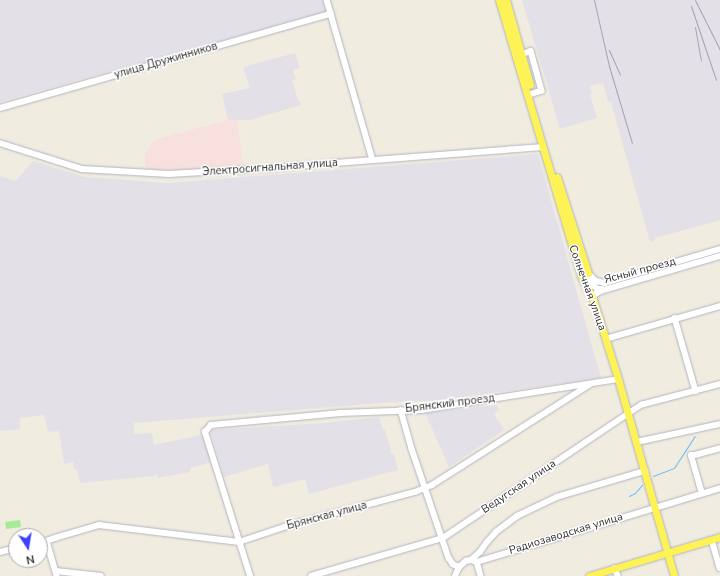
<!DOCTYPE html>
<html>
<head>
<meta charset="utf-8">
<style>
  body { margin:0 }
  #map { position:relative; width:720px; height:576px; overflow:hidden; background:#f0ecdf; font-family:"Nunito Sans",sans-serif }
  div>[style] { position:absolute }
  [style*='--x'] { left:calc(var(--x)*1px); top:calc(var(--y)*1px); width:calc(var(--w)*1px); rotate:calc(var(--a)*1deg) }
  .industrial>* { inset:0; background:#e4e0e8 }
  .medical>* { inset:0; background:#f7e0dd }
  .green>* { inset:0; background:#a6eb97; transform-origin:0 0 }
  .stream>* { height:1px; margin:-0.5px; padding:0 0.5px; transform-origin:0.5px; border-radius:0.5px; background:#6abcfa }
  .roads { filter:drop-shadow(0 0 1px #b3b4c2) drop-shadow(0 0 1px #b3b4c2) }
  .minor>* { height:5.5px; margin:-2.75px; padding:0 2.75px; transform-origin:2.75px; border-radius:2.75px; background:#fff }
  .major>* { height:7px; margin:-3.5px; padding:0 3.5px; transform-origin:3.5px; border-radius:3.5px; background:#fef356 }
  .rail>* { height:1px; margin:-0.5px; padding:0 0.5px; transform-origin:0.5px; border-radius:0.5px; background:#a1a1ba }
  span { translate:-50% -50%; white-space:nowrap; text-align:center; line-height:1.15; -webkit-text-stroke:3px #fff; paint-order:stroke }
  .street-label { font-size:11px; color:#2e2e2e }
  .north { position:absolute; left:8px; top:528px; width:40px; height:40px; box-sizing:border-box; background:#fff; border:1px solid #ababab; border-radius:50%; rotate:168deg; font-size:11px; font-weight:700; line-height:16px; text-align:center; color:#2e2e2e }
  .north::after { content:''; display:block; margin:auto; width:14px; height:18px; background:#3d41ff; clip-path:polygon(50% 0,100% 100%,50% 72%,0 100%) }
</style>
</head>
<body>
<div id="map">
  <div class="industrial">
    <div style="clip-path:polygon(0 0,325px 0,328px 11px,0 102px)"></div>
    <div style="clip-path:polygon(522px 0,720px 0,720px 220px,655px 238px,655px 240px,650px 242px,611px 102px,608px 102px,603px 83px,590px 86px,592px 93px,590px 94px,597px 118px,560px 129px)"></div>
    <div style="clip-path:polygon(295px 53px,300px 68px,293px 70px,296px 79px,292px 80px,298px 101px,300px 101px,301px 105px,250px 120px,228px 120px,222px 94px,250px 88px,243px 67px)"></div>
    <div style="clip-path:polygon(538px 154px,601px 378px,442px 400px,381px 403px,134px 423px,134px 434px,152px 433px,154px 445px,201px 435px,204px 436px,212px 462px,190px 468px,190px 472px,158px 478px,156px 473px,155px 476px,80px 483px,77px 470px,74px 469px,73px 462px,64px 464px,59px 431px,48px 432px,44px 415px,20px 418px,20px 429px,0 431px,0 176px,16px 181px,33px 161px,84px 177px,168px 183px)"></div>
    <div style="clip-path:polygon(497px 405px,499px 410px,494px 414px,504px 430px,449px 467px,425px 413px)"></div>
    <div style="clip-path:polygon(379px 417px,383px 430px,385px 430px,391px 450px,390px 450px,391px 454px,394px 454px,398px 470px,309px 494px,305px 479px,273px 487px,268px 464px,224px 477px,210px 430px,325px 423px)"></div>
  </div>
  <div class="medical">
    <div style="clip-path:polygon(228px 120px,237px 120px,243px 166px,178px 171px,145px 169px,145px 155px,154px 140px)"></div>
  </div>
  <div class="green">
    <div style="left:20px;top:520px;width:7px;height:15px;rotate:82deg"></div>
  </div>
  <div class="stream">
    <div style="--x:653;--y:476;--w:22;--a:-21"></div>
    <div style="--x:674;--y:468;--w:38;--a:-57"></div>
    <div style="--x:629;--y:496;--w:7;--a:-27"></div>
    <div style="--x:635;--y:493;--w:11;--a:-49"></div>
  </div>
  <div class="roads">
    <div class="minor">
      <div style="--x:327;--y:0;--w:166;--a:74"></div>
      <div style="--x:522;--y:54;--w:9;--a:-18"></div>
      <div style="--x:531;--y:51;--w:41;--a:74.6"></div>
      <div style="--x:542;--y:91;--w:10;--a:163"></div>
      <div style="--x:0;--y:108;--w:344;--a:-15.9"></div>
      <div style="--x:0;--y:143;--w:86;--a:17.6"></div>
      <div style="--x:82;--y:169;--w:87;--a:3.3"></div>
      <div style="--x:169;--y:174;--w:101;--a:-3.4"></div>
      <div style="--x:270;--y:168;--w:274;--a:-4.4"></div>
      <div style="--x:588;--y:273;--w:11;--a:45"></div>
      <div style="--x:596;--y:281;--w:9;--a:13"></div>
      <div style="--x:605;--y:283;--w:120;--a:-16.5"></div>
      <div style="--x:589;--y:277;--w:9;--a:63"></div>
      <div style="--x:593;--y:285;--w:6;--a:39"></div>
      <div style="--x:598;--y:289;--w:4;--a:0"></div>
      <div style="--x:593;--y:299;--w:5;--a:-68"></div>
      <div style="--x:595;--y:294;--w:7;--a:-27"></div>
      <div style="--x:601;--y:291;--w:124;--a:-16.4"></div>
      <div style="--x:675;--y:318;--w:76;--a:74"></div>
      <div style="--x:606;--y:339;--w:119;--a:-16.1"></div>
      <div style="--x:401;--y:410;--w:41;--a:74.2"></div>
      <div style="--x:412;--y:449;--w:115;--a:71.3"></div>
      <div style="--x:449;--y:558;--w:7;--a:56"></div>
      <div style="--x:453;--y:564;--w:7;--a:27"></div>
      <div style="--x:459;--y:567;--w:9;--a:-41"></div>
      <div style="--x:466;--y:561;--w:5;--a:-11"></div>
      <div style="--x:471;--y:560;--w:6;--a:18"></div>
      <div style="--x:477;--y:562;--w:15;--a:74"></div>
      <div style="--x:637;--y:442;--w:85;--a:-12.2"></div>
      <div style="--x:702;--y:494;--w:40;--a:-106"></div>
      <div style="--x:691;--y:456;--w:30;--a:-15"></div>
      <div style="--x:712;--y:540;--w:29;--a:74"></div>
      <div style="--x:47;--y:541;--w:36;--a:74"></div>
      <div style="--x:40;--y:543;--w:16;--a:-18"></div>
      <div style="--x:55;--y:538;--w:46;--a:-16.5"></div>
      <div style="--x:99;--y:525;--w:141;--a:6.9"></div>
      <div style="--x:239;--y:542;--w:51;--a:-18.4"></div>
      <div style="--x:287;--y:526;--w:132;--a:-14.9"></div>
      <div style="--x:415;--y:492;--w:18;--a:-22"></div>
      <div style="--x:432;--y:485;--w:186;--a:-32.5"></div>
      <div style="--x:0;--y:552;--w:16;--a:-14"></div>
      <div style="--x:471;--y:560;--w:12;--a:-42"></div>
      <div style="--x:480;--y:552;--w:12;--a:-55"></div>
      <div style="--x:487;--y:542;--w:13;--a:-48"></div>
      <div style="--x:496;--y:532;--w:26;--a:-37"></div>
      <div style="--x:517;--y:516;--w:44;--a:-25.4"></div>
      <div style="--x:557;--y:497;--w:92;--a:-16.5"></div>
      <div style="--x:477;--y:562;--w:254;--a:-16.9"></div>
      <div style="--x:615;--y:568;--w:9;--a:69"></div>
      <div style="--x:56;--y:571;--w:45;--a:6.3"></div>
      <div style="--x:250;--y:576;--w:151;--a:-107.4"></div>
      <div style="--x:205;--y:432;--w:9;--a:-49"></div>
      <div style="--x:211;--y:425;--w:130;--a:-5.3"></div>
      <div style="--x:340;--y:413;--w:81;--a:-2.1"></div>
      <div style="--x:421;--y:410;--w:199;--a:-8.9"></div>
      <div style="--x:311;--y:576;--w:137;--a:-16.1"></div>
      <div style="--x:443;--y:538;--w:239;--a:-33.9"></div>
      <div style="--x:641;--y:405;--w:82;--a:-14.9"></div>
      <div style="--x:455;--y:576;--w:10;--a:-66"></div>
    </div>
    <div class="major">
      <div style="--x:499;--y:0;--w:290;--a:73.4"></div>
      <div style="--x:582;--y:278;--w:24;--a:62"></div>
      <div style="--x:593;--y:299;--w:84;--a:72.6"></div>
      <div style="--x:618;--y:379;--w:205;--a:74.1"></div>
      <div style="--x:506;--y:0;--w:88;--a:74.2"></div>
      <div style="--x:557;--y:177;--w:101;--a:72.1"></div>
      <div style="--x:589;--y:576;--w:137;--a:-16.6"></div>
    </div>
  </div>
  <div class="rail">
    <div style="--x:594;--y:0;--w:68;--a:77.2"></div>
    <div style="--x:609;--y:66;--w:80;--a:73.4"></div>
    <div style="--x:695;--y:0;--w:56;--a:63.4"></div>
    <div style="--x:691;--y:6;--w:78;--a:71.3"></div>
    <div style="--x:695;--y:27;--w:34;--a:80"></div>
    <div style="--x:609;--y:50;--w:27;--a:66"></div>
  </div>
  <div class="street-label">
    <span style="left:166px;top:61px;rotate:-16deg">улица Дружинников</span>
    <span style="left:270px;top:168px;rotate:-4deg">Электросигнальная улица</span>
    <span style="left:640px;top:271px;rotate:-15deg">Ясный проезд</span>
    <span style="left:587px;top:288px;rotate:70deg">Солнечная улица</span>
    <span style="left:450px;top:404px;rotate:-7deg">Брянский проезд</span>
    <span style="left:519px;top:487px;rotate:-34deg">Ведугская улица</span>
    <span style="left:327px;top:516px;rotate:-15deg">Брянская улица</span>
    <span style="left:566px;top:534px;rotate:-17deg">Радиозаводская улица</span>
  </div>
  <div class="north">N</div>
</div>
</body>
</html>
